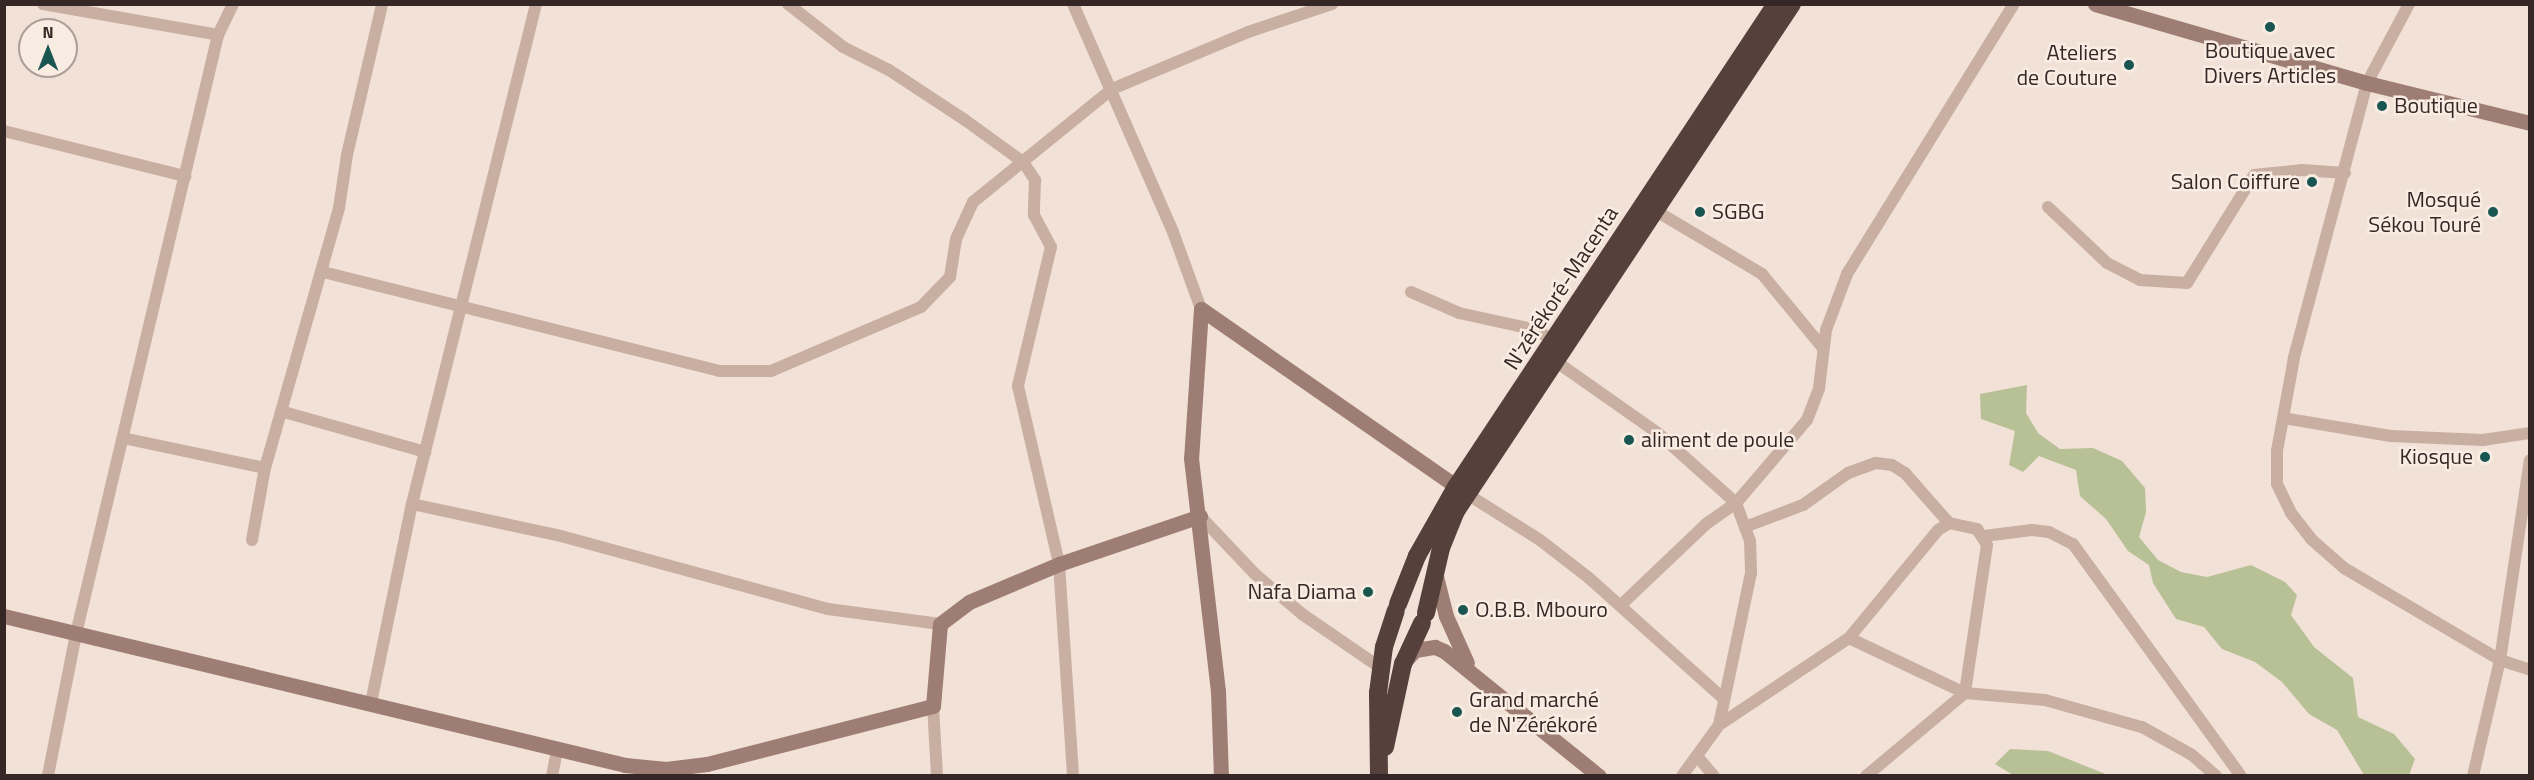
<!DOCTYPE html>
<html>
<head>
<meta charset="utf-8">
<style>
  body { margin:0 }
  #map { position:relative; width:2534px; height:780px; overflow:hidden; background:#f1e1d6; font-family:"Titillium Web",sans-serif }
  div>[style] { position:absolute }
  [style*='--x'] { left:calc(var(--x)*1px); top:calc(var(--y)*1px); width:calc(var(--w)*1px); rotate:calc(var(--a)*1deg) }
  .green>* { inset:0; background:#b8c096 }
  .street>* { height:12px; margin:-6px; padding:0 6px; transform-origin:6px; border-radius:6px; background:#c9afa2 }
  .secondary>* { height:15px; margin:-7.5px; padding:0 7.5px; transform-origin:7.5px; border-radius:7.5px; background:#9d7d74 }
  .highway>* { height:18px; margin:-9px; padding:0 9px; transform-origin:9px; border-radius:9px; background:#55403b }
  .dots>* { width:16px; height:16px; translate:-50% -50%; box-sizing:border-box; border:3px solid #f9ece2; border-radius:50% }
  span { translate:-50% -50%; white-space:nowrap; text-align:center; line-height:1.15; -webkit-text-stroke:5px #f9ece2; paint-order:stroke }
  .poi-label { font-size:22px; color:#342725 }
  .right { translate:-100% -50%; text-align:right }
  .left { translate:0 -50%; text-align:left }
  .street-label { font-size:22px; color:#342725 }
  .frame { position:absolute; inset:0; border:6px solid #342725; pointer-events:none }
  .north { position:absolute; left:18px; top:18px; width:60px; height:60px; box-sizing:border-box; background:#f9ece2; border:2px solid #aa9d96; border-radius:50%; rotate:0deg; font-size:16px; font-weight:700; line-height:24px; text-align:center; color:#342725 }
  .north::after { content:''; display:block; margin:auto; width:21px; height:27px; background:#195652; clip-path:polygon(50% 0,100% 100%,50% 72%,0 100%) }
</style>
</head>
<body>
<div id="map">
  <div class="green">
    <div style="clip-path:polygon(2027px 385px,2026px 413px,2038px 433px,2060px 449px,2093px 448px,2122px 461px,2145px 488px,2146px 512px,2139px 537px,2158px 560px,2181px 572px,2207px 577px,2251px 565px,2285px 582px,2297px 595px,2291px 615px,2314px 647px,2353px 678px,2358px 717px,2394px 734px,2415px 759px,2409px 775px,2364px 775px,2337px 730px,2309px 714px,2282px 682px,2255px 662px,2222px 649px,2204px 627px,2176px 619px,2153px 583px,2149px 565px,2128px 551px,2106px 519px,2080px 496px,2076px 470px,2039px 456px,2023px 472px,2009px 465px,2015px 431px,1981px 419px,1980px 394px)"></div>
    <div style="clip-path:polygon(2010px 749px,2048px 751px,2108px 775px,2013px 775px,1995px 764px)"></div>
  </div>
  <div class="street">
    <div style="--x:43;--y:4;--w:178;--a:10"></div>
    <div style="--x:218;--y:35;--w:616;--a:103.34"></div>
    <div style="--x:76;--y:634;--w:145;--a:101.2"></div>
    <div style="--x:788;--y:4;--w:70;--a:38"></div>
    <div style="--x:843;--y:47;--w:51;--a:26.6"></div>
    <div style="--x:889;--y:70;--w:91;--a:33.3"></div>
    <div style="--x:965;--y:120;--w:72;--a:35.9"></div>
    <div style="--x:1023;--y:162;--w:22;--a:56"></div>
    <div style="--x:1035;--y:180;--w:35;--a:92"></div>
    <div style="--x:1034;--y:215;--w:36;--a:62"></div>
    <div style="--x:1051;--y:247;--w:143;--a:103.4"></div>
    <div style="--x:1018;--y:386;--w:183;--a:77"></div>
    <div style="--x:1059;--y:564;--w:212;--a:86.2"></div>
    <div style="--x:1073;--y:4;--w:249;--a:66.3"></div>
    <div style="--x:1173;--y:232;--w:82;--a:70"></div>
    <div style="--x:2409;--y:4;--w:89;--a:118"></div>
    <div style="--x:2367;--y:83;--w:285;--a:104.9"></div>
    <div style="--x:2294;--y:358;--w:95;--a:100.4"></div>
    <div style="--x:2277;--y:451;--w:33;--a:90"></div>
    <div style="--x:2277;--y:484;--w:32;--a:64"></div>
    <div style="--x:2291;--y:513;--w:33;--a:52"></div>
    <div style="--x:2311;--y:539;--w:44;--a:41.3"></div>
    <div style="--x:2344;--y:568;--w:181;--a:30.5"></div>
    <div style="--x:2500;--y:660;--w:32;--a:18"></div>
    <div style="--x:218;--y:35;--w:34;--a:-64"></div>
    <div style="--x:4;--y:131;--w:187;--a:14"></div>
    <div style="--x:2048;--y:207;--w:81;--a:43.5"></div>
    <div style="--x:2107;--y:263;--w:37;--a:27"></div>
    <div style="--x:2140;--y:280;--w:47;--a:3.7"></div>
    <div style="--x:2187;--y:283;--w:127;--a:-58.2"></div>
    <div style="--x:2254;--y:175;--w:48;--a:-5.9"></div>
    <div style="--x:2302;--y:170;--w:43;--a:4"></div>
    <div style="--x:1651;--y:208;--w:129;--a:30.7"></div>
    <div style="--x:1762;--y:274;--w:96;--a:50.5"></div>
    <div style="--x:323;--y:272;--w:408;--a:14"></div>
    <div style="--x:719;--y:371;--w:52;--a:0"></div>
    <div style="--x:771;--y:371;--w:163;--a:-23.1"></div>
    <div style="--x:921;--y:307;--w:42;--a:-46"></div>
    <div style="--x:950;--y:277;--w:38;--a:-81"></div>
    <div style="--x:956;--y:239;--w:41;--a:-65.3"></div>
    <div style="--x:973;--y:202;--w:179;--a:-39.1"></div>
    <div style="--x:1112;--y:89;--w:147;--a:-22.7"></div>
    <div style="--x:1248;--y:32;--w:89;--a:-18.4"></div>
    <div style="--x:1411;--y:292;--w:52;--a:23.6"></div>
    <div style="--x:1459;--y:313;--w:71;--a:12.3"></div>
    <div style="--x:1528;--y:328;--w:30;--a:23"></div>
    <div style="--x:1551;--y:358;--w:132;--a:35.1"></div>
    <div style="--x:1659;--y:434;--w:103;--a:41.9"></div>
    <div style="--x:1736;--y:503;--w:40;--a:69.8"></div>
    <div style="--x:1750;--y:541;--w:32;--a:88"></div>
    <div style="--x:1751;--y:573;--w:155;--a:101.9"></div>
    <div style="--x:284;--y:412;--w:147;--a:15.8"></div>
    <div style="--x:2283;--y:418;--w:109;--a:9.5"></div>
    <div style="--x:2391;--y:436;--w:92;--a:2.5"></div>
    <div style="--x:2483;--y:440;--w:48;--a:-8.5"></div>
    <div style="--x:123;--y:438;--w:145;--a:11.9"></div>
    <div style="--x:265;--y:468;--w:270;--a:-74.1"></div>
    <div style="--x:339;--y:208;--w:54;--a:-81.4"></div>
    <div style="--x:347;--y:155;--w:155;--a:-76.9"></div>
    <div style="--x:1467;--y:494;--w:86;--a:32.2"></div>
    <div style="--x:1540;--y:540;--w:62;--a:37.8"></div>
    <div style="--x:1589;--y:578;--w:181;--a:41.9"></div>
    <div style="--x:412;--y:504;--w:152;--a:12.1"></div>
    <div style="--x:561;--y:536;--w:277;--a:15.3"></div>
    <div style="--x:828;--y:609;--w:113;--a:7.6"></div>
    <div style="--x:1200;--y:516;--w:80;--a:46.5"></div>
    <div style="--x:1255;--y:574;--w:62;--a:40.4"></div>
    <div style="--x:1302;--y:614;--w:96;--a:34.4"></div>
    <div style="--x:1745;--y:527;--w:62;--a:-20.8"></div>
    <div style="--x:1803;--y:505;--w:55;--a:-35.4"></div>
    <div style="--x:1848;--y:473;--w:30;--a:-20"></div>
    <div style="--x:1876;--y:463;--w:16;--a:7"></div>
    <div style="--x:1892;--y:465;--w:15;--a:32"></div>
    <div style="--x:1905;--y:473;--w:67;--a:48.7"></div>
    <div style="--x:1984;--y:536;--w:48;--a:-7.1"></div>
    <div style="--x:2032;--y:530;--w:17;--a:7"></div>
    <div style="--x:2049;--y:532;--w:27;--a:27"></div>
    <div style="--x:2073;--y:544;--w:286;--a:54.1"></div>
    <div style="--x:252;--y:540;--w:73;--a:-79.8"></div>
    <div style="--x:1621;--y:605;--w:117;--a:-43.6"></div>
    <div style="--x:1706;--y:524;--w:37;--a:-35"></div>
    <div style="--x:1736;--y:503;--w:109;--a:-49.5"></div>
    <div style="--x:1807;--y:420;--w:34;--a:-69"></div>
    <div style="--x:1819;--y:388;--w:58;--a:-83.1"></div>
    <div style="--x:1826;--y:330;--w:60;--a:-69.4"></div>
    <div style="--x:1847;--y:274;--w:317;--a:-58.3"></div>
    <div style="--x:1849;--y:638;--w:128;--a:25.4"></div>
    <div style="--x:1965;--y:693;--w:80;--a:5"></div>
    <div style="--x:2045;--y:700;--w:101;--a:15.6"></div>
    <div style="--x:2142;--y:727;--w:57;--a:29.2"></div>
    <div style="--x:2192;--y:755;--w:32;--a:41"></div>
    <div style="--x:371;--y:703;--w:203;--a:-78.4"></div>
    <div style="--x:412;--y:504;--w:515;--a:-76.07"></div>
    <div style="--x:933;--y:706;--w:70;--a:86.7"></div>
    <div style="--x:1697;--y:756;--w:26;--a:50"></div>
    <div style="--x:552;--y:776;--w:26;--a:-79"></div>
    <div style="--x:1682;--y:776;--w:63;--a:-54"></div>
    <div style="--x:1719;--y:725;--w:156;--a:-33.8"></div>
    <div style="--x:1849;--y:638;--w:140;--a:-50.5"></div>
    <div style="--x:1938;--y:530;--w:13;--a:-32"></div>
    <div style="--x:1949;--y:523;--w:29;--a:12"></div>
    <div style="--x:1977;--y:529;--w:19;--a:58"></div>
    <div style="--x:1987;--y:545;--w:150;--a:98.5"></div>
    <div style="--x:1965;--y:693;--w:129;--a:140"></div>
    <div style="--x:2473;--y:776;--w:119;--a:-76.9"></div>
    <div style="--x:2500;--y:660;--w:202;--a:-81.5"></div>
  </div>
  <div class="secondary">
    <div style="--x:2095;--y:4;--w:283;--a:16.2"></div>
    <div style="--x:2367;--y:83;--w:168;--a:13.8"></div>
    <div style="--x:1201;--y:309;--w:149;--a:93.8"></div>
    <div style="--x:1191;--y:458;--w:235;--a:83.4"></div>
    <div style="--x:1218;--y:691;--w:85;--a:88"></div>
    <div style="--x:1201;--y:309;--w:320;--a:34.8"></div>
    <div style="--x:1436;--y:576;--w:41;--a:76"></div>
    <div style="--x:1446;--y:616;--w:51;--a:65.9"></div>
    <div style="--x:4;--y:616;--w:639;--a:13.49"></div>
    <div style="--x:625;--y:765;--w:41;--a:5.6"></div>
    <div style="--x:666;--y:769;--w:41;--a:-7"></div>
    <div style="--x:707;--y:764;--w:233;--a:-14.4"></div>
    <div style="--x:933;--y:706;--w:82;--a:-85.1"></div>
    <div style="--x:940;--y:624;--w:36;--a:-37"></div>
    <div style="--x:969;--y:602;--w:98;--a:-22.9"></div>
    <div style="--x:1059;--y:564;--w:149;--a:-18.8"></div>
    <div style="--x:1405;--y:661;--w:15;--a:-48"></div>
    <div style="--x:1415;--y:650;--w:20;--a:-9"></div>
    <div style="--x:1435;--y:647;--w:10;--a:24"></div>
    <div style="--x:1444;--y:651;--w:199;--a:38.9"></div>
  </div>
  <div class="highway">
    <div style="--x:1398;--y:604;--w:52;--a:-68.4"></div>
    <div style="--x:1417;--y:556;--w:79;--a:-60.5"></div>
    <div style="--x:1456;--y:487;--w:579;--a:-56.47"></div>
    <div style="--x:1426;--y:613;--w:67;--a:-77"></div>
    <div style="--x:1441;--y:548;--w:40;--a:-68"></div>
    <div style="--x:1456;--y:511;--w:608;--a:-56.47"></div>
    <div style="--x:1385;--y:747;--w:85;--a:-77.8"></div>
    <div style="--x:1403;--y:664;--w:45;--a:-65.1"></div>
    <div style="--x:1379;--y:776;--w:83;--a:-90.7"></div>
    <div style="--x:1378;--y:693;--w:46;--a:-82.6"></div>
    <div style="--x:1384;--y:647;--w:38;--a:-72"></div>
  </div>
  <div class="dots">
    <div style="left:2270px;top:27px;background:#195652"></div>
    <div style="left:2129px;top:65px;background:#195652"></div>
    <div style="left:2382px;top:106px;background:#195652"></div>
    <div style="left:2312px;top:182px;background:#195652"></div>
    <div style="left:1700px;top:212px;background:#195652"></div>
    <div style="left:2493px;top:212px;background:#195652"></div>
    <div style="left:1629px;top:440px;background:#195652"></div>
    <div style="left:2485px;top:457px;background:#195652"></div>
    <div style="left:1368px;top:592px;background:#195652"></div>
    <div style="left:1463px;top:610px;background:#195652"></div>
    <div style="left:1457px;top:712px;background:#195652"></div>
  </div>
  <div class="poi-label">
    <span style="left:2270px;top:63px">Boutique avec<br>Divers Articles</span>
    <span class="right" style="left:2117px;top:65px">Ateliers<br>de Couture</span>
    <span class="left" style="left:2394px;top:106px">Boutique</span>
    <span class="right" style="left:2300px;top:182px">Salon Coiffure</span>
    <span class="right" style="left:2481px;top:212px">Mosqué<br>Sékou Touré</span>
    <span class="left" style="left:1712px;top:212px">SGBG</span>
    <span class="left" style="left:1641px;top:440px">aliment de poule</span>
    <span class="right" style="left:2473px;top:457px">Kiosque</span>
    <span class="right" style="left:1356px;top:592px">Nafa Diama</span>
    <span class="left" style="left:1475px;top:610px">O.B.B. Mbouro</span>
    <span class="left" style="left:1469px;top:712px">Grand marché<br>de N'Zérékoré</span>
  </div>
  <div class="street-label">
    <span style="left:1561px;top:288px;rotate:-57deg">N'zérékoré-Macenta</span>
  </div>
  <div class="frame"></div>
  <div class="north">N</div>
</div>
</body>
</html>
